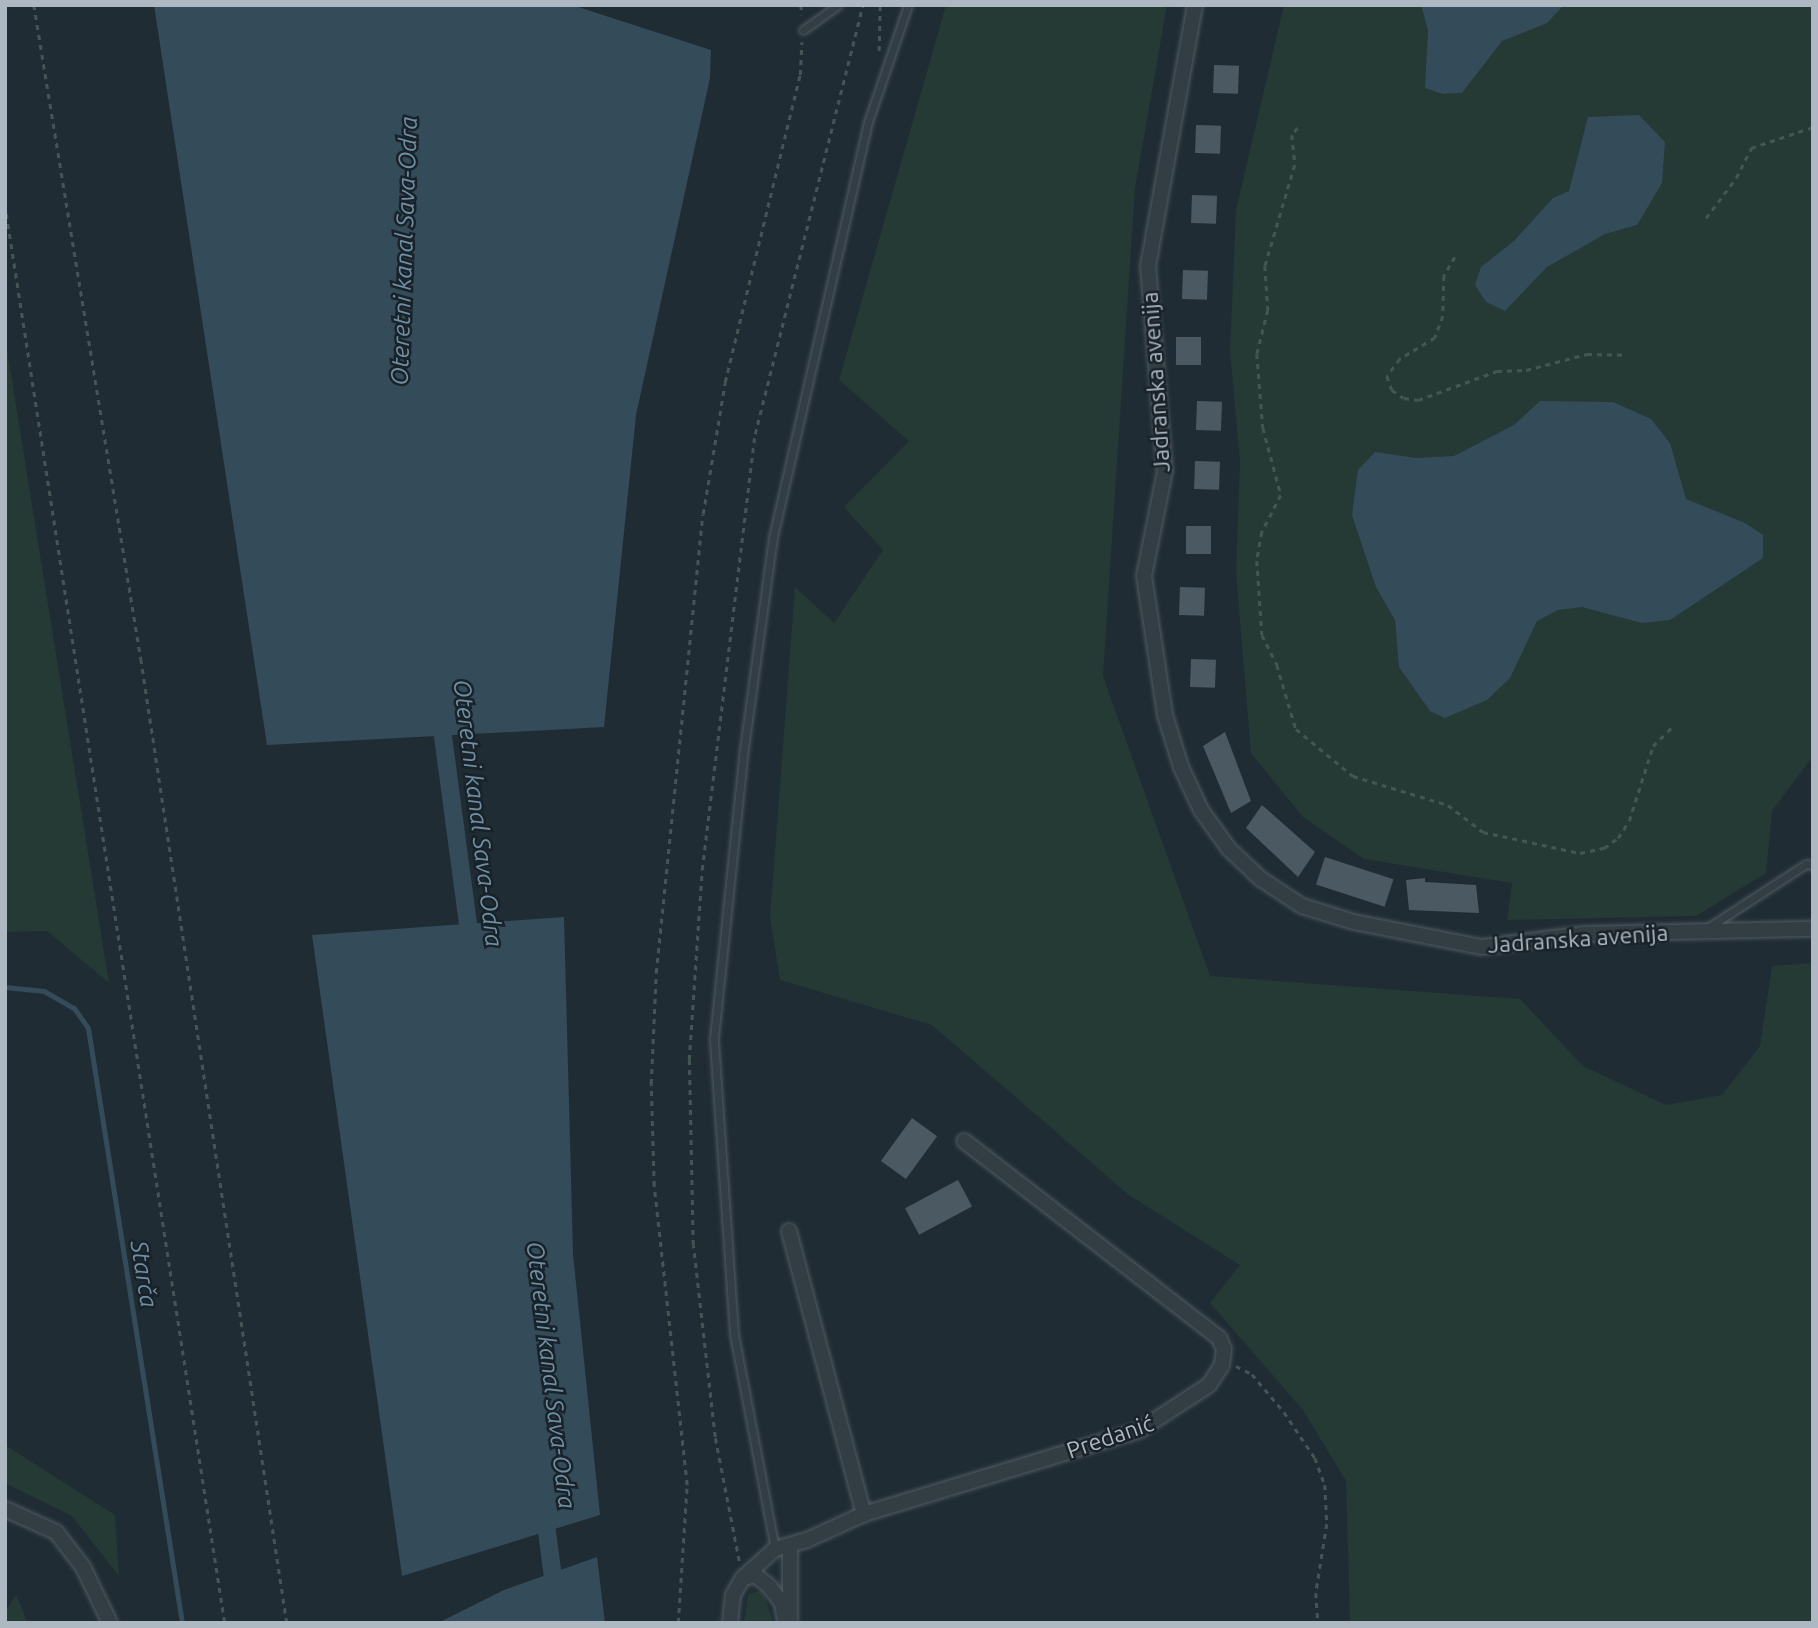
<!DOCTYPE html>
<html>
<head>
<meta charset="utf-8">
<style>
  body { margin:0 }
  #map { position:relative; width:1818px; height:1628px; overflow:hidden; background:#202c34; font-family:Ubuntu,sans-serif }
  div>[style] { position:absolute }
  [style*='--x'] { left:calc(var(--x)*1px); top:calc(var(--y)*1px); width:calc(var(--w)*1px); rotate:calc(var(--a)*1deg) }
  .green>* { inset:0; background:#253935 }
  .water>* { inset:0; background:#344b5a }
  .stream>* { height:5px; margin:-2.5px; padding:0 2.5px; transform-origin:2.5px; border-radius:2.5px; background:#344b5a }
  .canal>* { height:18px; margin:-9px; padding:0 9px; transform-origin:9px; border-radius:9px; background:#344b5a }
  .building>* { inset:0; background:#4b5962; transform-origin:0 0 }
  .path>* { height:2.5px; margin-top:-1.25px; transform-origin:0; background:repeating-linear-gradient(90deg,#435655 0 5px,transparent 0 10px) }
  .roads { filter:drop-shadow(0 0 2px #505b63) drop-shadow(0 0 2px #505b63) }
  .lane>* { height:7px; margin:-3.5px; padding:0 3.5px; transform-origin:3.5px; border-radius:3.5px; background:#333d44 }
  .street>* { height:14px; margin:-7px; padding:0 7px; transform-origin:7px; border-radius:7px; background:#333d44 }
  span { translate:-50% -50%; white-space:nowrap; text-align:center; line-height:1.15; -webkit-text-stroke:5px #192229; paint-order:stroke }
  .street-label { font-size:23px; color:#adb8c2 }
  .water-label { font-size:24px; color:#6f8fa4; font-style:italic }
  .frame { position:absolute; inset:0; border:7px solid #adb8c2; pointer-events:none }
</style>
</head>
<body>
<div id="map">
  <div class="green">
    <div style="clip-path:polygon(946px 5px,1167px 5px,1135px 188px,1103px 676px,1210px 976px,1520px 999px,1583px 1066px,1666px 1105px,1722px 1095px,1760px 1046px,1772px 966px,1813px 963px,1813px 1623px,1350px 1623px,1346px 1481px,1303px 1410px,1210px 1303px,1240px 1265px,1129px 1195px,932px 1025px,780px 980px,770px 917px,795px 587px,834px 623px,883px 550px,844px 507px,909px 441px,839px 380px)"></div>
    <div style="clip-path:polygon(1284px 5px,1813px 5px,1813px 756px,1772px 811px,1766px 873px,1696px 916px,1507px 920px,1512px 883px,1364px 859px,1303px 817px,1251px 753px,1236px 572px,1240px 462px,1230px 351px,1236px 210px)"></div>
    <div style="clip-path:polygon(5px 337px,109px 983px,47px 931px,5px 932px)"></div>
    <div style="clip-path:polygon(5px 1445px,115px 1515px,119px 1576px,72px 1516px,5px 1483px)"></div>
    <div style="clip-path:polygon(763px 1590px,773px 1623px,744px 1623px,748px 1594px)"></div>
    <div style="clip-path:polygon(16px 1595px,28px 1623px,5px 1623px,5px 1612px)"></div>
  </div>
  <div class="water">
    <div style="clip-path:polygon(154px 5px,572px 5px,711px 50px,710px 78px,636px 415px,604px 727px,267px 745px)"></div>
    <div style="clip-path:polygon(1421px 5px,1564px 5px,1547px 23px,1502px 41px,1462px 93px,1443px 94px,1425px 88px,1428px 30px)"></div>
    <div style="clip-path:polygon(1639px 115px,1665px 142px,1662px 183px,1637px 225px,1605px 234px,1547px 267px,1505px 311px,1486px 302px,1475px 285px,1481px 267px,1514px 241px,1553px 198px,1569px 191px,1588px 117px)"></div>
    <div style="clip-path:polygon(1540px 401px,1613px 402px,1651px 419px,1670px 443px,1686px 499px,1745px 523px,1763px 535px,1763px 558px,1670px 620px,1642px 623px,1582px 607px,1558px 610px,1537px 621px,1510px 678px,1487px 700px,1445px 718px,1430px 711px,1399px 667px,1395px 620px,1376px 587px,1352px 515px,1358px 470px,1375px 452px,1416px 458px,1454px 456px,1514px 425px)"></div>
    <div style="clip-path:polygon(564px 917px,573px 1254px,600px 1515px,402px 1576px,312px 935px)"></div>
    <div style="clip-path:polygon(597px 1557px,605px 1623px,438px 1623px,504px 1590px)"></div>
  </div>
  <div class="stream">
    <div style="--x:5;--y:987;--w:39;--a:6"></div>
    <div style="--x:44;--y:991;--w:34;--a:30"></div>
    <div style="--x:74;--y:1008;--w:24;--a:55"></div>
    <div style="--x:88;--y:1028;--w:602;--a:81.02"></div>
  </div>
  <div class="canal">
    <div style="--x:440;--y:714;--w:234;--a:82.4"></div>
    <div style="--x:544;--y:1509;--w:115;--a:82.5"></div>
  </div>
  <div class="building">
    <div style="left:1214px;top:65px;width:25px;height:28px;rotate:2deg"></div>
    <div style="left:1196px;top:125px;width:25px;height:28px;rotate:2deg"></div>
    <div style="left:1192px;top:195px;width:25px;height:28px;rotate:2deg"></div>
    <div style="left:1183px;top:270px;width:25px;height:29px;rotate:2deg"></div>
    <div style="left:1176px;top:337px;width:25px;height:28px"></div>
    <div style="left:1197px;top:401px;width:25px;height:29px;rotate:2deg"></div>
    <div style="left:1195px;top:461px;width:25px;height:28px;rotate:2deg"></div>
    <div style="left:1186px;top:526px;width:25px;height:28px"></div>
    <div style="left:1180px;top:587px;width:25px;height:28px;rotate:2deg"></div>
    <div style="left:1191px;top:659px;width:25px;height:28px;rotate:2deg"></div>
    <div style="clip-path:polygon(1225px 732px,1251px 801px,1231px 813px,1203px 746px)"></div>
    <div style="clip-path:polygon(1262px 805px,1315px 852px,1298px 877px,1246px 828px)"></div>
    <div style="left:1325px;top:857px;width:72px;height:29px;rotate:18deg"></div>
    <div style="clip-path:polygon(1425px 878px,1425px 882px,1476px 885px,1479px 913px,1409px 910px,1406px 880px)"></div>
    <div style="left:912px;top:1118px;width:31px;height:53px;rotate:36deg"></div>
    <div style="left:958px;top:1180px;width:30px;height:60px;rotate:62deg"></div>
  </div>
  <div class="path">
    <div style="--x:34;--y:5;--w:663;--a:80.71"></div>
    <div style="--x:141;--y:659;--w:975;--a:81.39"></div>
    <div style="--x:801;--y:5;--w:10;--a:84"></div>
    <div style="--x:879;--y:51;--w:46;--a:-88.8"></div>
    <div style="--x:1298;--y:128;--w:9;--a:131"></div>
    <div style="--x:1292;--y:135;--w:30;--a:84"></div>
    <div style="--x:1295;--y:165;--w:105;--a:106.5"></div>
    <div style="--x:1265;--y:266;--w:44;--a:86.1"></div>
    <div style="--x:1268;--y:310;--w:45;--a:104"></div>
    <div style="--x:1257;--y:354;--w:74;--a:85.4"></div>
    <div style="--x:1263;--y:428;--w:69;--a:75"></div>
    <div style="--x:1281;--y:495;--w:42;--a:117.2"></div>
    <div style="--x:1262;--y:532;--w:29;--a:100"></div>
    <div style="--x:1257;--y:561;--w:74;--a:86.1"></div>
    <div style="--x:1262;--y:635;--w:34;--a:63"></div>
    <div style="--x:1277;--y:665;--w:67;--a:73.5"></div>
    <div style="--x:1296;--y:729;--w:74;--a:39.5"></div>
    <div style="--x:1353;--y:776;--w:99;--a:17"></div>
    <div style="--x:1448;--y:805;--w:44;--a:37.6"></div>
    <div style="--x:1483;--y:832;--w:99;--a:12.2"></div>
    <div style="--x:1580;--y:853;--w:25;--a:-12"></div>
    <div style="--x:1604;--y:848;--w:17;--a:-36"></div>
    <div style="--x:1618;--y:838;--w:20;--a:-57"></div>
    <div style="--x:1629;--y:821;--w:79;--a:-72.3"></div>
    <div style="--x:1653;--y:746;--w:30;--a:-45"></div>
    <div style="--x:5;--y:204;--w:1436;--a:81.19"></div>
    <div style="--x:1706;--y:218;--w:50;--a:-53.1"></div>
    <div style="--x:1736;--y:178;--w:34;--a:-63"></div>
    <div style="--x:1751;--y:148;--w:65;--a:-18.7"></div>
    <div style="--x:1455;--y:257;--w:22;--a:120"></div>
    <div style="--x:1444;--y:276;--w:40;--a:91.4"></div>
    <div style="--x:1443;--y:316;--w:23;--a:110"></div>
    <div style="--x:1435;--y:338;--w:41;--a:149"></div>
    <div style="--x:1400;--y:359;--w:21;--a:127"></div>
    <div style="--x:1387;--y:376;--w:15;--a:70"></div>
    <div style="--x:1392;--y:390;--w:14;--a:34"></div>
    <div style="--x:1404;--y:398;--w:14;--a:8"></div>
    <div style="--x:1418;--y:400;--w:84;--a:-20.2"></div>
    <div style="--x:1497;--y:371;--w:29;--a:-2"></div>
    <div style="--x:1526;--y:370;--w:63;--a:-14.7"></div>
    <div style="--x:1587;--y:354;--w:39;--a:1"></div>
    <div style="--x:1236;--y:1366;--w:18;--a:27"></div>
    <div style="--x:1252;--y:1374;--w:50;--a:49.9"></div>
    <div style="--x:1284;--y:1412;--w:55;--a:56"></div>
    <div style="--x:1315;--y:1458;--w:29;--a:70"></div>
    <div style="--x:1325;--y:1485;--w:39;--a:87"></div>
    <div style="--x:1327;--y:1524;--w:70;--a:99.1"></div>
    <div style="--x:1316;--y:1593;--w:30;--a:86"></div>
    <div style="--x:739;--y:1561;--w:126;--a:-101"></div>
    <div style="--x:715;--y:1437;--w:193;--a:-96.5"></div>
    <div style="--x:693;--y:1245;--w:185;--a:-91.2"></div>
    <div style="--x:689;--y:1060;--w:190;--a:-86.1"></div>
    <div style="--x:702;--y:870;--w:439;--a:-83.1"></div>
    <div style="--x:755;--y:434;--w:442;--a:-75.9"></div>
    <div style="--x:678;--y:1623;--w:138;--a:-86.3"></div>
    <div style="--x:687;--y:1485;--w:301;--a:-96.3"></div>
    <div style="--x:654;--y:1186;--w:102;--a:-91.7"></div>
    <div style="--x:651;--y:1084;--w:111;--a:-87.4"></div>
    <div style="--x:656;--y:973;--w:461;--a:-84.2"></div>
    <div style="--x:703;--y:514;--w:134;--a:-80.5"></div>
    <div style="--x:725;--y:382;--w:316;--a:-76.3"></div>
    <div style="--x:800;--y:75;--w:33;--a:-87"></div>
  </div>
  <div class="roads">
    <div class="lane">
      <div style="--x:803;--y:30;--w:43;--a:-35.5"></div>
      <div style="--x:1706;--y:929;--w:119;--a:-33"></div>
      <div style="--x:1806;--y:864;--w:7;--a:8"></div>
      <div style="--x:775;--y:1549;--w:219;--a:-100.8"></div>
      <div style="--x:734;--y:1334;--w:297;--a:-93.9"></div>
      <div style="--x:714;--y:1038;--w:283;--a:-84.1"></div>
      <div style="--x:743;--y:756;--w:221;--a:-82.2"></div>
      <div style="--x:773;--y:537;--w:426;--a:-77.1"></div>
      <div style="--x:868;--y:122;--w:124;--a:-71.1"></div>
    </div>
    <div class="street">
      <div style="--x:1195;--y:5;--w:265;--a:100.2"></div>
      <div style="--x:1148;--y:266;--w:206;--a:85.3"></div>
      <div style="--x:1165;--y:471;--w:107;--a:101.3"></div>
      <div style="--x:1144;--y:576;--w:141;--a:81.4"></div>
      <div style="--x:1165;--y:715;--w:54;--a:72.9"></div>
      <div style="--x:1181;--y:767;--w:47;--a:65.1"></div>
      <div style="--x:1201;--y:810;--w:48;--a:54.3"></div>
      <div style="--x:1229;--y:849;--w:44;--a:43.2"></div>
      <div style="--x:1261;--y:879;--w:49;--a:33.4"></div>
      <div style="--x:1302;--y:906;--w:54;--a:17.1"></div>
      <div style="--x:1354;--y:922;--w:130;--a:11.1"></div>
      <div style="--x:1482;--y:947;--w:103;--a:-7.3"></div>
      <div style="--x:1584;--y:934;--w:229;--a:-1.3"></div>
      <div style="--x:789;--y:1231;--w:293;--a:75.2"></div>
      <div style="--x:5;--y:1509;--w:56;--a:24.3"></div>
      <div style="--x:56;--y:1532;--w:44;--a:52.4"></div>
      <div style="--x:83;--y:1567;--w:62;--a:64.3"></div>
      <div style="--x:743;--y:1578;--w:12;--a:-14"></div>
      <div style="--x:755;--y:1575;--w:18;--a:38"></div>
      <div style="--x:769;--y:1586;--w:21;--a:53"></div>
      <div style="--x:782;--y:1603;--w:20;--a:81"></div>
      <div style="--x:730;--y:1623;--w:28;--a:-84"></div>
      <div style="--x:733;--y:1595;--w:20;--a:-60"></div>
      <div style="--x:743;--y:1578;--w:43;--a:-42.2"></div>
      <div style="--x:775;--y:1549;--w:33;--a:-16"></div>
      <div style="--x:807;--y:1540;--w:63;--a:-24.5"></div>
      <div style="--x:864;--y:1514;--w:288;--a:-16.9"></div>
      <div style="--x:1140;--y:1430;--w:82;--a:-33.1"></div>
      <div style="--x:1209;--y:1385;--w:24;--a:-57"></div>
      <div style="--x:1222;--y:1365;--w:16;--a:-83"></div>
      <div style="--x:1224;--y:1349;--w:12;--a:-114"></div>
      <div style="--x:1219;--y:1338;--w:322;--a:-142.3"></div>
      <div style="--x:790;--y:1623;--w:76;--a:-90"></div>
    </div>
  </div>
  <div class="street-label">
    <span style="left:1156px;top:382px;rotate:-94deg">Jadranska avenija</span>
    <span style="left:1578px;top:939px;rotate:-4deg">Jadranska avenija</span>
    <span style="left:1110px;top:1437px;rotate:-19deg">Predanić</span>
  </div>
  <div class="water-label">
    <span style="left:404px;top:251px;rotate:-88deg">Oteretni kanal Sava-Odra</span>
    <span style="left:478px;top:813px;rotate:83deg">Oteretni kanal Sava-Odra</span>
    <span style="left:144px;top:1274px;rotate:81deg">Starča</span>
    <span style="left:551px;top:1375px;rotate:83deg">Oteretni kanal Sava-Odra</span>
  </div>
  <div class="frame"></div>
</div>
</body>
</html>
